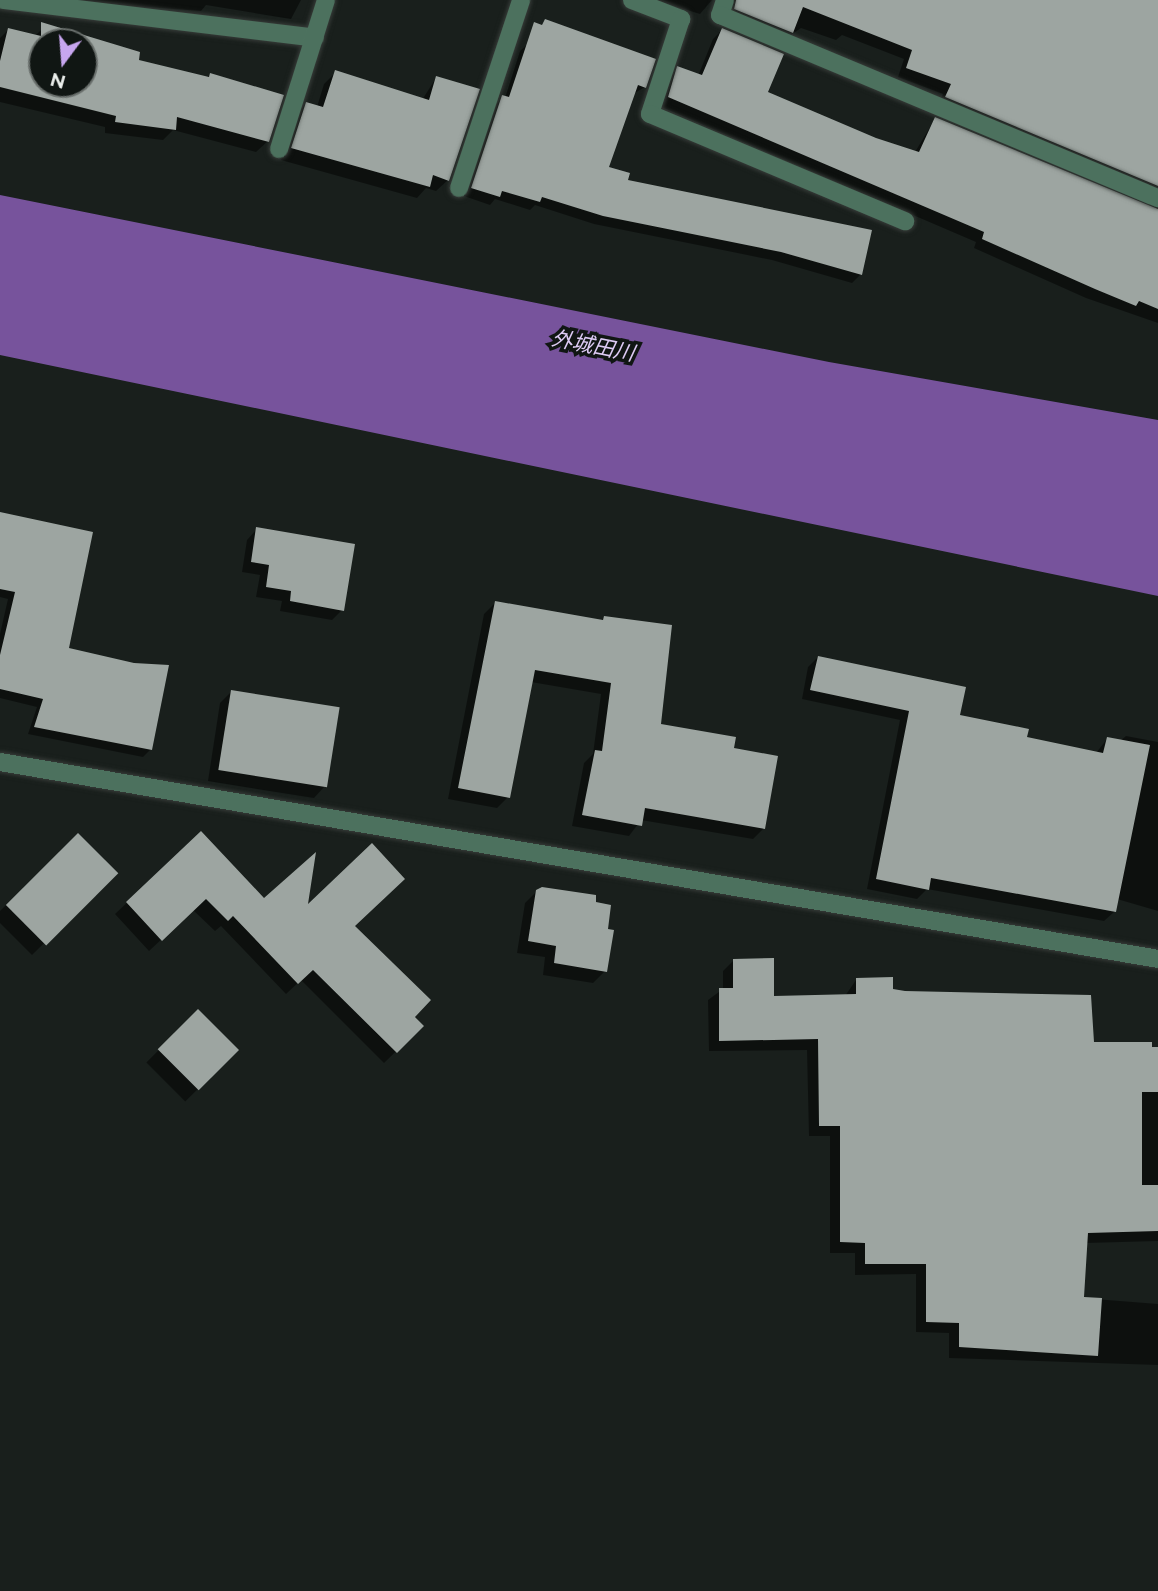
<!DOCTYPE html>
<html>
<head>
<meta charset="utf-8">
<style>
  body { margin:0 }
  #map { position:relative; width:1158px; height:1591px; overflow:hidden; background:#191f1c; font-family:Raleway,"Noto Sans JP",sans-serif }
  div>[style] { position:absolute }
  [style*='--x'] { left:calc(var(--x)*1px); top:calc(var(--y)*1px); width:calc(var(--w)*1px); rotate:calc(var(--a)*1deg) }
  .water>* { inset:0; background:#77539c }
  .shadow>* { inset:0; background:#0007; transform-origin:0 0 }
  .building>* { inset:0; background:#9da5a1; transform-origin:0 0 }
  .roads { filter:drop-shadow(0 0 2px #373c39) drop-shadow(0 0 2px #373c39) }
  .minor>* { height:18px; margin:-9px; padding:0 9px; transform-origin:9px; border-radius:9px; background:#4c715e }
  span { translate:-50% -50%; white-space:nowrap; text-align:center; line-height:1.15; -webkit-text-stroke:7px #101613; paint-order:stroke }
  .water-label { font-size:21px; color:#ddcbf4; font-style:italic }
  .north { position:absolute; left:28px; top:28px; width:70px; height:70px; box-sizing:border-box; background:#101613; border:2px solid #686e6b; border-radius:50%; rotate:196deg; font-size:19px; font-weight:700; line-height:28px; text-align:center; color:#edf1ee }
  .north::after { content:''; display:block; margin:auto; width:24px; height:32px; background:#c7a6ef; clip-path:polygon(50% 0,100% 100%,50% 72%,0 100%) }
</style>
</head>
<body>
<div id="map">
  <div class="water">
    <div style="clip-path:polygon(0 195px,829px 362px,1158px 420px,1158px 596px,0 355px)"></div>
  </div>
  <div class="shadow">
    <div style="clip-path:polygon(49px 0,301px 0,291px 19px,206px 5px,201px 11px)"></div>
    <div style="clip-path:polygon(655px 0,712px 0,700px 14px)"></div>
    <div style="clip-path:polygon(721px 0,1158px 0,1158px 207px,1153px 197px,937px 106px,943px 94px,898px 77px,904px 59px,842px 35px,836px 40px,801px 28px,782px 41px,726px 18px)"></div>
    <div style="clip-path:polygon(evenodd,46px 25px,138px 53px,137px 68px,221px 78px,268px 141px,256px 152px,173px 130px,163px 140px,105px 133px,105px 127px,0 102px,0 38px,9px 29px,35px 36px,46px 25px,42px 42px,84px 42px,84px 84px,42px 84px,42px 42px)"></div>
    <div style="clip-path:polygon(722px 30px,766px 93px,875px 139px,915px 152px,935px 119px,1158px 208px,1158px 323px,1086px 298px,974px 248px,976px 242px,659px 106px,669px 78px,678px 69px,698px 76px,713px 39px)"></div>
    <div style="clip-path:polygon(529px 43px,645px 87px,633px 94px,607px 168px,626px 181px,861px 274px,852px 283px,772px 260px,594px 224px,535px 205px,530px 210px,495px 199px,490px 205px,464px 196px,494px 105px,505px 98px,520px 51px)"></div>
    <div style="clip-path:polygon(336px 72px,422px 100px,436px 78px,448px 180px,436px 191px,426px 188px,417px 198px,281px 160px,294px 116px,306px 104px,317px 107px,324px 84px)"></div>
    <div style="clip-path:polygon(0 514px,67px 649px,133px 665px,151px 749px,143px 757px,28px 734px,37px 707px,0 698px,0 634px,8px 599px,0 597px)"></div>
    <div style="clip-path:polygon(257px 529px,342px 610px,332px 620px,280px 611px,282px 601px,256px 597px,260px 575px,242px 572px,247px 540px)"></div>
    <div style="clip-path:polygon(495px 603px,601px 621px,604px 618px,659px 725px,732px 749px,764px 828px,753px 839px,641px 820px,629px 836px,572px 826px,584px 763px,593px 754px,601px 694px,531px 682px,508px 797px,497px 808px,448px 799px,484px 614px)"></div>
    <div style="clip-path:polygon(818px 657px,958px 716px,1025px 739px,1096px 753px,1107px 739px,1120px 741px,1126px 736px,1158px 742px,1158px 911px,1117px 899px,1114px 912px,1104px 921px,927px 889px,917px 899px,867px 889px,900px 720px,802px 699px,808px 667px)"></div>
    <div style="clip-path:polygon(231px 692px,325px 786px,314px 798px,208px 781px,220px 703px)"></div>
    <div style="clip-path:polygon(201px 833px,264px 901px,353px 926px,422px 1026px,384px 1063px,301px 980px,286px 994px,221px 926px,215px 931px,193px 910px,149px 951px,115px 914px)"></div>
    <div style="clip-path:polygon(78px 835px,115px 873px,32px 955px,0 923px,0 911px)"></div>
    <div style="clip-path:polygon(537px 891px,605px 971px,593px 983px,543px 975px,545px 957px,517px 953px,525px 903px)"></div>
    <div style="clip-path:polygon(734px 960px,773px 997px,845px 996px,856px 980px,1092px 1043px,1158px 1049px,1158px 1241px,1086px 1243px,1082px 1298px,1158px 1304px,1158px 1365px,949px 1358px,949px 1333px,916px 1332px,916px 1274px,855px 1275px,855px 1253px,830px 1253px,830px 1136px,809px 1136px,807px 1050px,709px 1051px,708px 1000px,723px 989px,723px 971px)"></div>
    <div style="left:198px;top:1011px;width:55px;height:73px;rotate:45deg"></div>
  </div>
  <div class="building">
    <div style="clip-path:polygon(736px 0,1158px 0,1158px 186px,945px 97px,951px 84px,906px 68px,912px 50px,803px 7px,793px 33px,734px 9px)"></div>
    <div style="clip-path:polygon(545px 19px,656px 59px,646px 88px,638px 85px,609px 167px,630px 173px,628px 180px,872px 230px,862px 275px,781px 252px,603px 216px,542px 197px,540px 202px,502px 191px,500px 197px,471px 188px,502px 95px,509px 97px,534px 22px,542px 25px)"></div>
    <div style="clip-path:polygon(evenodd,41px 22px,140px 52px,139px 60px,209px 77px,210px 73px,284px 95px,269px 142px,177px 117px,176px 130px,115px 122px,116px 116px,0 87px,0 61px,8px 28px,41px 36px,41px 22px,42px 42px,84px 42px,84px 84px,42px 84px,42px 42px)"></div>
    <div style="clip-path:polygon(722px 28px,784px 54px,768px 92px,876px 138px,919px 152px,935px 117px,1158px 209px,1158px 309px,1139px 301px,1136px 306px,1095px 289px,982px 239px,984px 232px,668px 97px,677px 66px,702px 75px)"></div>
    <div style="clip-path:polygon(335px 70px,429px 100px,436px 76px,480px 89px,449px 181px,433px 175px,430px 187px,291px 148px,306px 102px,323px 107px)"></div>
    <div style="clip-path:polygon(0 512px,93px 532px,69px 648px,134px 663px,169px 665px,152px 750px,34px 727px,43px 699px,0 689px,0 655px,15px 592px,0 589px)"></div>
    <div style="clip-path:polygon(256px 527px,355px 544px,344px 611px,290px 601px,291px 591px,266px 587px,269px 565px,251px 562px)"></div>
    <div style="clip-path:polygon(495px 601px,603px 620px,604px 616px,672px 625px,661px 724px,736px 737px,734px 748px,778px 756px,765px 829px,645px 808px,642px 826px,582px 815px,595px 750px,602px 751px,611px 683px,535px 670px,510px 798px,458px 788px)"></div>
    <div style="clip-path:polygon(818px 656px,966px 687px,960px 715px,1029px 729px,1027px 737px,1103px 753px,1107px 737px,1150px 745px,1116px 912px,931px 878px,929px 890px,876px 879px,909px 711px,810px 690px)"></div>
    <div style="left:231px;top:690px;width:110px;height:81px;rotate:9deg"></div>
    <div style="clip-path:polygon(201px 831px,264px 898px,316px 852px,308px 904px,372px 843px,405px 879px,355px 926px,431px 1000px,415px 1017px,424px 1026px,397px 1053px,313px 970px,298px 984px,233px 916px,228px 921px,206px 899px,162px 941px,126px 902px)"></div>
    <div style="left:78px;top:833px;width:57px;height:102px;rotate:45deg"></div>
    <div style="clip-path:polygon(542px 887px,596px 895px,596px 902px,611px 905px,608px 929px,614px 930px,607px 972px,554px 963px,556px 946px,528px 941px,536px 890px)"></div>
    <div style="clip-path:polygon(774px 958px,774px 996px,856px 994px,856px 978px,893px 977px,893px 989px,905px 991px,1091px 995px,1094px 1042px,1152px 1042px,1152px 1047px,1158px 1047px,1158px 1092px,1142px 1092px,1142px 1185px,1158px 1185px,1158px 1231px,1088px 1233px,1084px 1297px,1102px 1298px,1098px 1356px,959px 1347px,959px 1323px,926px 1322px,926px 1264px,865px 1264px,865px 1243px,840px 1242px,840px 1126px,819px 1126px,818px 1039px,719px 1041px,719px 988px,733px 988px,733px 959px)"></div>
    <div style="left:198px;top:1009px;width:58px;height:57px;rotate:45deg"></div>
  </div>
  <div class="roads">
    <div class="minor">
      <div style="--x:3;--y:0;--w:314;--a:6.9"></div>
      <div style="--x:632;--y:0;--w:53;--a:21.2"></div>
      <div style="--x:681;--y:19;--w:100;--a:108.1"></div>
      <div style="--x:650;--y:114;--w:277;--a:22.8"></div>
      <div style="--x:725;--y:0;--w:16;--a:108"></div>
      <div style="--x:720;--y:15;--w:475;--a:22.7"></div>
      <div style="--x:279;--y:149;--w:156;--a:-72.5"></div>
      <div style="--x:459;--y:188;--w:198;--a:-71.7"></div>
      <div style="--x:0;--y:762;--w:1175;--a:9.65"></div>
    </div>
  </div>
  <div class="water-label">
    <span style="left:593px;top:346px;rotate:11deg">外城田川</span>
  </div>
  <div class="north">N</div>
</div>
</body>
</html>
